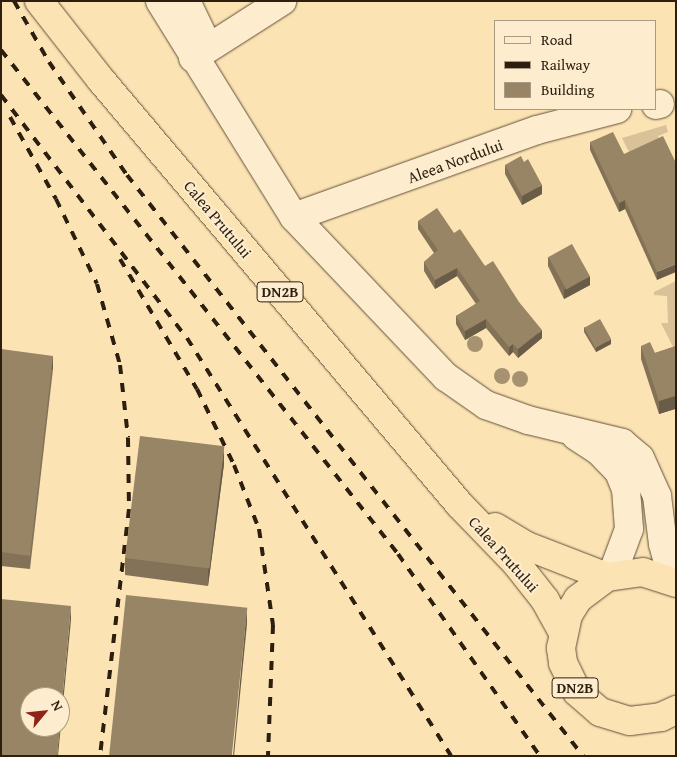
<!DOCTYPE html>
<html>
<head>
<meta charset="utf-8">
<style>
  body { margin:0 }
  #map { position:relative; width:677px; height:757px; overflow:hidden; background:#fce3b4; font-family:"Gentium Book Plus",serif }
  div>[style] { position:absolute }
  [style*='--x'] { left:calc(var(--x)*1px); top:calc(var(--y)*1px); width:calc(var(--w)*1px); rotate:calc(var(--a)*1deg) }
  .green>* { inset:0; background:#d9c298 }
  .roads { filter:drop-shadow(0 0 1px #605039) drop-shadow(0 0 1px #605039) }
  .minor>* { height:28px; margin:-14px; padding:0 14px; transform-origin:14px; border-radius:14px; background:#fdedce }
  .highway>* { height:28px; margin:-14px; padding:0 14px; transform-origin:14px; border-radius:14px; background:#fce3b4 }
  .rail>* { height:4px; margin-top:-2px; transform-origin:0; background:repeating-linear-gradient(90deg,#2c1f10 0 9px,transparent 0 18px) }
  .trees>* { width:16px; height:16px; margin:-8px; border-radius:50%; background:#a69270 }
  .wall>* { inset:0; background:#837257 }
  .shaded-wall>* { inset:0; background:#6a5d47; transform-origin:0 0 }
  .building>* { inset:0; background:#988565; transform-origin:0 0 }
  span { translate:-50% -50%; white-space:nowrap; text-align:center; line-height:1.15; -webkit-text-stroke:4px #fdedce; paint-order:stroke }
  .shield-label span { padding:1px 4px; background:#fdedce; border:1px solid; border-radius:4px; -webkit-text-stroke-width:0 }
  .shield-label { font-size:15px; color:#2c1f10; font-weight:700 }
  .street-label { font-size:16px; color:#2c1f10 }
  .frame { position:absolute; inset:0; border:2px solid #2c1f10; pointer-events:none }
  .legend { position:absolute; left:494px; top:20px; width:162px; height:90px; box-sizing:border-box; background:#fdedce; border:1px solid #a99b82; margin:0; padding:6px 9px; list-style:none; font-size:15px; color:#2c1f10 }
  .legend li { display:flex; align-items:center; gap:10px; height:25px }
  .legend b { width:25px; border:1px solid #a99b82 }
  .north { position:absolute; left:20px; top:687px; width:50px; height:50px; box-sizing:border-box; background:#fdedce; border:1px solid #a99b82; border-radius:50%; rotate:62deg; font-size:14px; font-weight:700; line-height:20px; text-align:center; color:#2c1f10 }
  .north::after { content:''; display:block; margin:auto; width:18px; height:22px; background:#8f2418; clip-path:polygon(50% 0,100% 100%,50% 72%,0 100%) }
</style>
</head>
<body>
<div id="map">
  <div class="green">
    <div style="clip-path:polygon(666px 125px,668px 132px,658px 136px,664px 150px,631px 156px,622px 138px)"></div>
    <div style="clip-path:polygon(676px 281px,676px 350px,675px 351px,661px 323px,668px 323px,667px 296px,654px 295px,654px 292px)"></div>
  </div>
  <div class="roads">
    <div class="minor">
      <div style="--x:160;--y:1;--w:254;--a:58.2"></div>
      <div style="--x:294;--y:217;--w:221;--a:46.5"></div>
      <div style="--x:446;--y:377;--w:49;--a:35"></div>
      <div style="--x:486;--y:405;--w:45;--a:19.7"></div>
      <div style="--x:528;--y:420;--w:97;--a:13.7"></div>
      <div style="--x:622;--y:443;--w:23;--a:40"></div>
      <div style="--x:640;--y:458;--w:42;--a:65.9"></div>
      <div style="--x:657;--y:496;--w:48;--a:82.9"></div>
      <div style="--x:663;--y:544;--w:38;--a:75"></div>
      <div style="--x:186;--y:1;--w:51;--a:64.4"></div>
      <div style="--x:193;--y:58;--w:106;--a:-32.6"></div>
      <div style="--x:656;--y:105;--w:4;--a:-14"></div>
      <div style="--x:294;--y:217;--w:258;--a:-19.7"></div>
      <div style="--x:537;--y:130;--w:83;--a:-14.7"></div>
      <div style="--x:576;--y:436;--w:27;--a:33"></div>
      <div style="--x:599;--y:451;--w:29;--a:46"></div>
      <div style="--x:619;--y:472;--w:18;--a:68"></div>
      <div style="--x:626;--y:489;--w:40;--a:85.7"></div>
      <div style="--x:629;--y:529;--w:49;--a:110.3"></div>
    </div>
    <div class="highway">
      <div style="--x:39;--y:1;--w:100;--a:51.9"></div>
      <div style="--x:101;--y:80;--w:555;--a:49.82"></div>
      <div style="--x:459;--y:504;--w:82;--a:46"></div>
      <div style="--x:516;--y:563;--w:47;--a:51.9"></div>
      <div style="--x:545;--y:600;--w:37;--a:61"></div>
      <div style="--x:495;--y:527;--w:37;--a:31"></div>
      <div style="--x:527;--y:546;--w:86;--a:21.2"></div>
      <div style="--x:676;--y:583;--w:35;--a:-162"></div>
      <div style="--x:643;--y:572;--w:36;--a:172"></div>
      <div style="--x:607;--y:577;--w:36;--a:143"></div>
      <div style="--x:578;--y:599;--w:19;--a:122"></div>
      <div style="--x:568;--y:615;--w:34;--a:102"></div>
      <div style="--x:561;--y:648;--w:15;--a:82"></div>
      <div style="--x:563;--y:663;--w:32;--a:64"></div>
      <div style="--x:577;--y:692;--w:30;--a:41"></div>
      <div style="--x:600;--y:712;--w:31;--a:17"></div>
      <div style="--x:630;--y:721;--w:31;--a:-7"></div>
      <div style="--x:661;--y:717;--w:17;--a:-25"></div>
    </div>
  </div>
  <div class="rail">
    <div style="--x:14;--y:1;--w:70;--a:60.2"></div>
    <div style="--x:49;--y:62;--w:137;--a:55.4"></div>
    <div style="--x:127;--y:175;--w:739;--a:51.87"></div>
    <div style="--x:1;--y:50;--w:642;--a:51.77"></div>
    <div style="--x:398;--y:554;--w:247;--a:54.9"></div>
    <div style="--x:1;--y:95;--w:306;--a:52.6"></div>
    <div style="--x:187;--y:338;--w:494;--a:57.7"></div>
    <div style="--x:10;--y:117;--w:94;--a:60.7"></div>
    <div style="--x:56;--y:199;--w:94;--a:64.2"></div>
    <div style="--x:97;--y:284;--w:84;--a:74.1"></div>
    <div style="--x:120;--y:365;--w:73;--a:83.7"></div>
    <div style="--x:128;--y:438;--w:71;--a:89.2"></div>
    <div style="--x:129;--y:509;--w:249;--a:96.7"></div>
    <div style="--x:120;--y:259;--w:151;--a:59.4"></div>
    <div style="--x:197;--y:389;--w:85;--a:64"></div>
    <div style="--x:234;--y:465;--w:69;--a:68.7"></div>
    <div style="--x:259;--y:529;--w:97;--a:81.7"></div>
    <div style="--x:273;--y:625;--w:131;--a:92.2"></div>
  </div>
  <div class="trees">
    <div style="left:475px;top:344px"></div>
    <div style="left:502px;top:376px"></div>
    <div style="left:520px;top:379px"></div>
  </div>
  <div class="wall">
    <div style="clip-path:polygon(590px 142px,624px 154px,676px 163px,657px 280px,625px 209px,619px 212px,590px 150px)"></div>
    <div style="clip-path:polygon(524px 162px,542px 194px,522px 205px,505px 174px,505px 165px)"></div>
    <div style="clip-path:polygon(418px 221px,454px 233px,485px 266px,542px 338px,518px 358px,513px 352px,509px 356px,486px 328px,465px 340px,456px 324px,456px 316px,476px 304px,457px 276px,435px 289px,424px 271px,424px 262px,434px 253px,418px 229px)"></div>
    <div style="clip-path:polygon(548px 257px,590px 285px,564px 299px,548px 266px)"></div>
    <div style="clip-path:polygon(584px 327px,611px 344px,596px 352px,584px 332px)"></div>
    <div style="clip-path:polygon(641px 346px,655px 353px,676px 346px,676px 413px,675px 409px,659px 414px,641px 359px)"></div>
    <div style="clip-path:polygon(1px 349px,53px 369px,30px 569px,1px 566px)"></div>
    <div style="clip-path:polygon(224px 464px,208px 586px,125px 575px,125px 558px)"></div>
  </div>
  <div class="shaded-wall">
    <div style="clip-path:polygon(542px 185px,542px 194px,522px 205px,522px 196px)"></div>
    <div style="clip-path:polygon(625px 200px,625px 209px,619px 212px,619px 203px)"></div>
    <div style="clip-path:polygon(676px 264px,676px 272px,657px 280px,657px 272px)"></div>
    <div style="clip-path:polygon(457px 268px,457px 276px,435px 289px,435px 280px)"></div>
    <div style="clip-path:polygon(590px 276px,590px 285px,564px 299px,564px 290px)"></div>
    <div style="clip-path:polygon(486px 319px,486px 328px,465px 340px,465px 331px)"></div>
    <div style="clip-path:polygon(542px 330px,542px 338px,518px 358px,518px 349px)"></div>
    <div style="clip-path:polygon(611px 339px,611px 344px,596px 352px,596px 348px)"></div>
    <div style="clip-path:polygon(513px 344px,513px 352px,509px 356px,509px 347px)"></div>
    <div style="left:53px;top:356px;width:13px;height:201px;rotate:90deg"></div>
    <div style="clip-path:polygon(675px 396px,675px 409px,659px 414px,659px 401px)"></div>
    <div style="clip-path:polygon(224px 447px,224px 464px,208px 586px,208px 569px)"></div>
    <div style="clip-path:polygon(71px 606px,71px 620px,58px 756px,57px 756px)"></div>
    <div style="clip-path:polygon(247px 607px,247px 624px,234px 756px,233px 756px)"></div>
  </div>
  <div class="building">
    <div style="clip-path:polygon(613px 132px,624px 154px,663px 136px,676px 163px,676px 264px,657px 272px,625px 200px,619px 203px,590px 142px)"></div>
    <div style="clip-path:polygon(521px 156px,524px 162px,528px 159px,542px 185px,522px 196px,505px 165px)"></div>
    <div style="clip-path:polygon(437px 208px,454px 233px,460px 229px,485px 266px,493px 261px,519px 302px,542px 330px,518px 349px,513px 344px,509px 347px,486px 319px,465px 331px,456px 316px,480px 301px,457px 268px,435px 280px,424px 262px,438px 250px,418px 221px)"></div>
    <div style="left:572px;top:244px;width:37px;height:27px;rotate:61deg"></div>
    <div style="left:600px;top:319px;width:23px;height:18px;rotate:61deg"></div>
    <div style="clip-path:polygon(650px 342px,655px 353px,676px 346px,676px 399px,675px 396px,659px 401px,641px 346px)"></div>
    <div style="clip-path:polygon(1px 349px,53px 356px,30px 556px,1px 552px)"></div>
    <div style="left:140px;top:436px;width:85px;height:123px;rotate:7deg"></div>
    <div style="left:126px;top:595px;width:122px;height:162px;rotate:6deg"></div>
    <div style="clip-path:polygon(1px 599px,71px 606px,60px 723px,60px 697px,30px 697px,30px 727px,60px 727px,57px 756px,1px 756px)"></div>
  </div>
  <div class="shield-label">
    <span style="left:280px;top:292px">DN2B</span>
    <span style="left:575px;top:688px">DN2B</span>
  </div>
  <div class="street-label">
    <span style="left:455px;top:161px;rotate:-20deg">Aleea Nordului</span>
    <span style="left:218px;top:219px;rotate:50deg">Calea Prutului</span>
    <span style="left:504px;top:554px;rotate:48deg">Calea Prutului</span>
  </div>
  <div class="frame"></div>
  <ul class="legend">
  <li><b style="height:6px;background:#fdedce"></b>Road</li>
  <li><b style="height:6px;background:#2c1f10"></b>Railway</li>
  <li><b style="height:14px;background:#988565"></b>Building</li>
  </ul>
  <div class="north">N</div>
</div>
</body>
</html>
